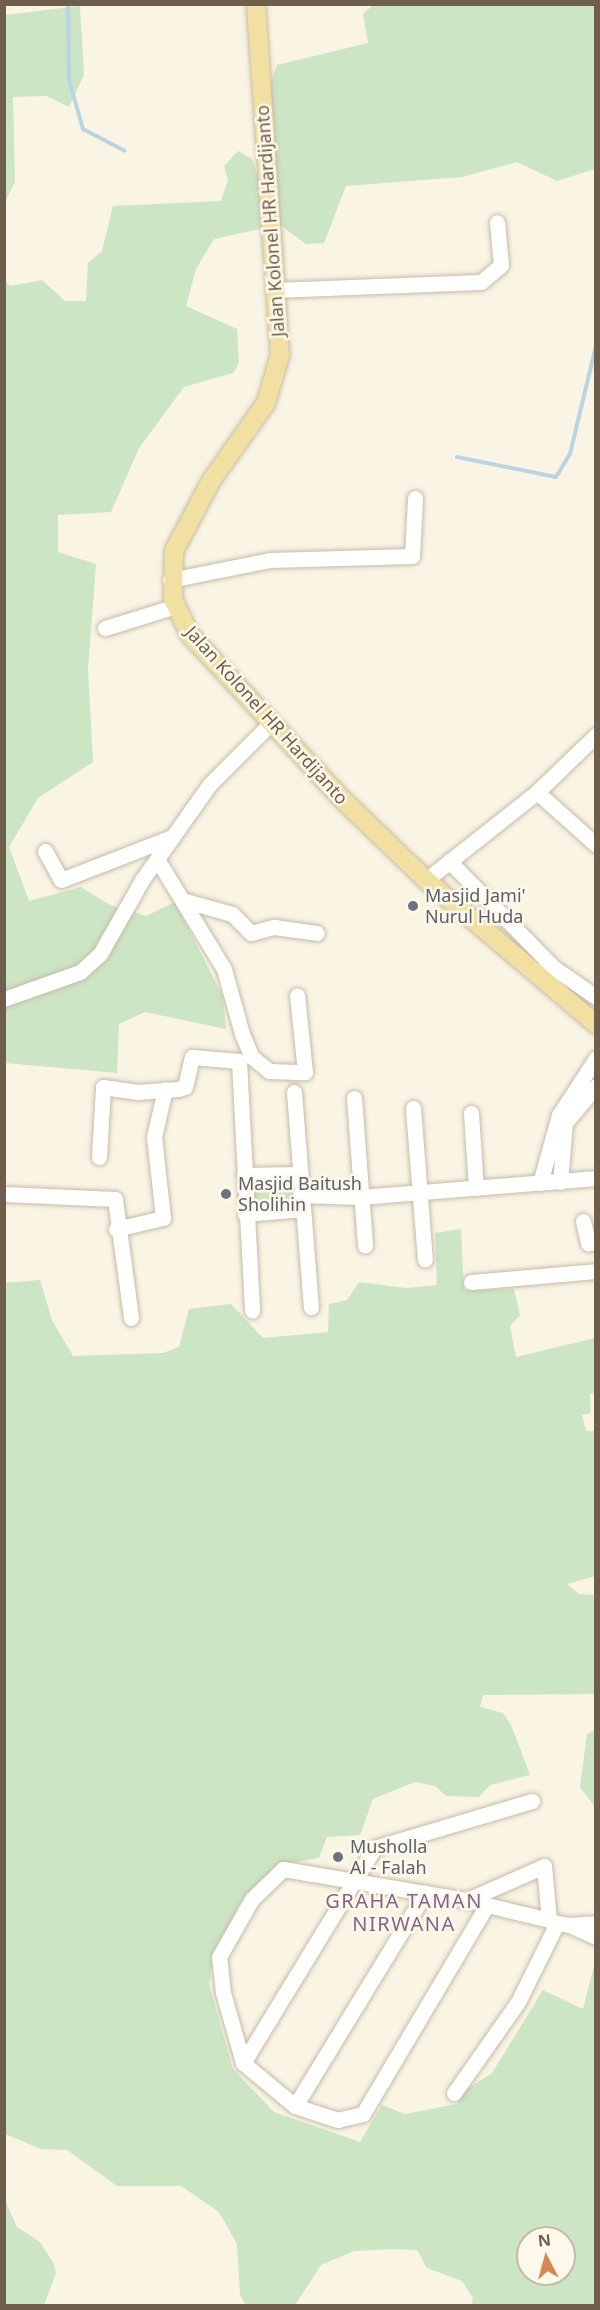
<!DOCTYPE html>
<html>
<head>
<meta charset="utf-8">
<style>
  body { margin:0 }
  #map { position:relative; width:600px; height:2310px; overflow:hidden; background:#f9f4e3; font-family:"Noto Sans",sans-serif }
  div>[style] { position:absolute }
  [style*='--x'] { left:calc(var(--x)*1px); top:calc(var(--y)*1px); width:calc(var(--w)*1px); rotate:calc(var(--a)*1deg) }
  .green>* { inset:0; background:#cce5c4; transform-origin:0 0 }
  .stream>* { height:4px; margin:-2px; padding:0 2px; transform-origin:2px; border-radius:2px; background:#bad5e1 }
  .roads { filter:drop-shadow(0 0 2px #c7bba9) drop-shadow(0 0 2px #c7bba9) }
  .minor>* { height:15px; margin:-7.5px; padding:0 7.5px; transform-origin:7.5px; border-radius:7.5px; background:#fff }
  .major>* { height:18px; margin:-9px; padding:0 9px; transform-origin:9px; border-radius:9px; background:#f2e0a2 }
  .dots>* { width:16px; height:16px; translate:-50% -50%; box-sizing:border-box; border:3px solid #fdf8e9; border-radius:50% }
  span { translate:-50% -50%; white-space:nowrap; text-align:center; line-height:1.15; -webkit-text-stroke:5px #fdf8e9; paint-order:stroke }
  .street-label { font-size:18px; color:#6f5e4c }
  .worship-label { font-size:18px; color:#5b616d }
  .left { translate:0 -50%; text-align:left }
  .neighbourhood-label { font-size:20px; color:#84648c; letter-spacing:1.5px }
  .frame { position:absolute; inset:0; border:6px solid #6f5e4c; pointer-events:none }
  .north { position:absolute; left:516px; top:2226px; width:60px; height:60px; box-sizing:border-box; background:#fdf8e9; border:2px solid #c4baaa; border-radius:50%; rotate:354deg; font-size:16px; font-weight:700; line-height:24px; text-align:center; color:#6f5e4c }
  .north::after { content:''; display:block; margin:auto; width:21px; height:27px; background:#d78654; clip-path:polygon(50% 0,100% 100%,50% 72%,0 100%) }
</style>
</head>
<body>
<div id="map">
  <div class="green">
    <div style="clip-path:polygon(373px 5px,595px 5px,595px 169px,557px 181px,517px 162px,462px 177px,346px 186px,324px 243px,306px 244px,280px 225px,214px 239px,196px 269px,186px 306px,237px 329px,239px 363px,233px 373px,184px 387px,139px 448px,111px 512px,58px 515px,58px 552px,96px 564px,88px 669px,93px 762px,38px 798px,9px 847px,29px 901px,81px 887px,110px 905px,146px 916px,175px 902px,223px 997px,226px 1029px,145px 1012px,119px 1024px,117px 1073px,5px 1063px,4px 280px,10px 286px,42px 280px,65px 301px,86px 301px,88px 263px,102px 251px,113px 206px,221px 201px,228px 180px,224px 166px,238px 151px,252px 159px,258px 177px,276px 182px,267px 92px,277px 65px,368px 43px,363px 14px)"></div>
    <div style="clip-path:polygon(80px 6px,84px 75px,69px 107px,47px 96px,13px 97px,15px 182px,5px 202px,5px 15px)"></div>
    <div style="left:294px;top:1180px;width:24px;height:45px;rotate:88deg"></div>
    <div style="clip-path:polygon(evenodd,461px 1229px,464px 1290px,514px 1289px,520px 1315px,510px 1326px,516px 1357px,595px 1338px,595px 1392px,590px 1394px,591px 1413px,582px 1415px,586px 1431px,595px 1431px,595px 1576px,567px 1584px,579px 1594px,595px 1595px,595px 1694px,483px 1695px,480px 1707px,503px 1713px,511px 1725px,530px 1775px,490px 1785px,479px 1797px,446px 1796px,435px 1786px,415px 1782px,373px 1799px,360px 1835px,327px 1837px,319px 1858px,278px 1865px,239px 1905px,215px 1953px,209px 1984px,233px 2069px,274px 2112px,360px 2142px,382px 2105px,405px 2114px,457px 2104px,464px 2091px,492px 2073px,543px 1990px,583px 2009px,595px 1962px,595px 2305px,471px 2305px,473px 2298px,462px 2281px,427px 2268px,417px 2250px,393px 2249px,354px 2251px,321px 2265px,295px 2305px,246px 2305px,240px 2295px,237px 2244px,219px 2212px,181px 2186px,117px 2186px,67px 2150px,41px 2149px,5px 2134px,4px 1283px,40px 1280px,52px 1320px,73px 1356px,163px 1353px,179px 1347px,189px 1309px,231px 1304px,263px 1338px,328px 1332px,329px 1304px,347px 1300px,359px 1282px,406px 1288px,437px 1285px,435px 1233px,461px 1229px,528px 2238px,564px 2238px,564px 2274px,528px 2274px,528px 2238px)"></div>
    <div style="clip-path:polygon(595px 1730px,595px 1807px,580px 1787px,587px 1734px)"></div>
    <div style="clip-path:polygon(5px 2200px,17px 2227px,40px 2242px,53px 2262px,56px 2273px,44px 2305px,5px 2305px)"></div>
  </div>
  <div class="stream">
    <div style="--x:68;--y:4;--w:76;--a:89.2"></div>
    <div style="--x:69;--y:80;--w:51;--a:74.1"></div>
    <div style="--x:83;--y:129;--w:47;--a:27.6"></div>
    <div style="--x:457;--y:457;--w:101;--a:11.4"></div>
    <div style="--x:556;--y:477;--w:27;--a:-59"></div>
    <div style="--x:570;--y:454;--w:111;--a:-76.5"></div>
  </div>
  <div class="roads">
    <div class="minor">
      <div style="--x:274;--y:290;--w:207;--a:-2.2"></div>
      <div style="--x:481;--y:282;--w:26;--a:-40"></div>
      <div style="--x:501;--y:265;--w:43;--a:-95.3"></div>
      <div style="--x:170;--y:580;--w:102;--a:-11.3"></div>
      <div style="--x:270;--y:560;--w:142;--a:-1.6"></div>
      <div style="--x:412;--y:556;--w:58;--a:-87"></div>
      <div style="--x:105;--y:628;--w:74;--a:-17.2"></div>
      <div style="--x:537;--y:792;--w:79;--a:41.9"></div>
      <div style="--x:45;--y:851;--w:33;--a:61"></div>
      <div style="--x:61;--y:880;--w:119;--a:-21.2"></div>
      <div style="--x:157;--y:859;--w:129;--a:58.7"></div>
      <div style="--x:224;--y:969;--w:67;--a:74.5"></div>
      <div style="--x:242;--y:1034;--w:25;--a:67"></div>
      <div style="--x:252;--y:1057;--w:22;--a:39"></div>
      <div style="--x:269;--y:1071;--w:36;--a:2"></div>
      <div style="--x:305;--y:1072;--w:77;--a:-95.9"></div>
      <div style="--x:449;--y:861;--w:150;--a:45.5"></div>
      <div style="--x:554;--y:968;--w:51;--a:34.6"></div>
      <div style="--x:426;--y:880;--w:142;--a:-38.4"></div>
      <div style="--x:537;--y:792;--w:82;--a:-44"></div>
      <div style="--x:182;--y:900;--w:52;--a:15.6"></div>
      <div style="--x:232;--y:914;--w:27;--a:45"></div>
      <div style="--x:251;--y:933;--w:24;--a:-15"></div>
      <div style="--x:274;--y:927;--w:43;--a:7.9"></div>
      <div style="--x:4;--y:999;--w:81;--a:-19.6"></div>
      <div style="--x:80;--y:972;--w:27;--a:-42"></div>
      <div style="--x:100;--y:954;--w:85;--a:-60.4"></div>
      <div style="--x:142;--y:880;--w:118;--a:-54.7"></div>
      <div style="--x:210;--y:784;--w:85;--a:-45"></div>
      <div style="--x:294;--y:1092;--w:216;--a:85.5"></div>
      <div style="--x:354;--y:1098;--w:148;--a:85.7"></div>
      <div style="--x:413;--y:1108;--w:152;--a:85.5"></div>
      <div style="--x:471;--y:1113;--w:75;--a:86.2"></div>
      <div style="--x:99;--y:1157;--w:70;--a:-86.7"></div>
      <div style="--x:103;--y:1087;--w:34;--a:8"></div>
      <div style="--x:137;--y:1092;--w:41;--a:-4.2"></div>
      <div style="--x:178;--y:1089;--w:7;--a:-16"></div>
      <div style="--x:185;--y:1087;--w:31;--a:-77"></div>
      <div style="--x:192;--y:1057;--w:47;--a:4.9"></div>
      <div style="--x:239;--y:1061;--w:250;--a:87"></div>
      <div style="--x:244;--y:1175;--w:53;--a:-1.1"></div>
      <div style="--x:560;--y:1182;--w:59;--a:-85.2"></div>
      <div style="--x:565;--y:1123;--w:48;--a:-50"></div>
      <div style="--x:540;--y:1183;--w:71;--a:-74.4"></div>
      <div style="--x:559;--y:1115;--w:68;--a:-57"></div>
      <div style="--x:4;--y:1194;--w:111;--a:2.6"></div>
      <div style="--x:115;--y:1199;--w:120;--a:82.3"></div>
      <div style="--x:300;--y:1195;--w:60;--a:1.9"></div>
      <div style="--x:360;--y:1197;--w:237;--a:-4.6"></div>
      <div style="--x:245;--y:1214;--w:57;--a:-5"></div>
      <div style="--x:583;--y:1221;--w:23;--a:77"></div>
      <div style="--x:588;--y:1243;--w:8;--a:0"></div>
      <div style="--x:116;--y:1229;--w:48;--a:-13.2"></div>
      <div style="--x:163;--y:1218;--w:81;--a:-96.3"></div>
      <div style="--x:154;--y:1137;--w:49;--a:-77.1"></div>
      <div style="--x:471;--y:1282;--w:125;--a:-5"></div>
      <div style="--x:467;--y:1900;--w:84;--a:-23.8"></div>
      <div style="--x:544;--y:1866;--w:54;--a:84.7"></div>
      <div style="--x:487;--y:1905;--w:243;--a:120.7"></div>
      <div style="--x:363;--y:2114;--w:26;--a:167"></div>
      <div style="--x:338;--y:2120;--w:45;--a:-162"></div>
      <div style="--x:295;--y:2106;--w:67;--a:-140.4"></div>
      <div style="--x:243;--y:2063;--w:73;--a:-105.9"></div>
      <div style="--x:223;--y:1993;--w:36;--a:-96"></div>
      <div style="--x:219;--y:1957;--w:67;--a:-60.4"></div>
      <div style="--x:252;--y:1899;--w:43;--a:-44.1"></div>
      <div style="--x:283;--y:1869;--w:187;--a:9.6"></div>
      <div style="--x:467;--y:1900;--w:21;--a:14"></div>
      <div style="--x:487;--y:1905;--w:64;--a:13.6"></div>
      <div style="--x:549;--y:1920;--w:9;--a:21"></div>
      <div style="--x:557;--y:1923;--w:12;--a:9"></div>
      <div style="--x:569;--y:1925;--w:27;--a:-4"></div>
      <div style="--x:569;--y:1925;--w:30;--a:24"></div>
      <div style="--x:243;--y:2063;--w:252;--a:-58.6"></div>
      <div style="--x:374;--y:1848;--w:165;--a:-16.6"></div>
      <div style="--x:454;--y:2093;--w:111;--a:-54.9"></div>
      <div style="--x:518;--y:2002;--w:88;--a:-63.7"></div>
      <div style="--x:295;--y:2106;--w:250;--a:-58.6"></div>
    </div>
    <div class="major">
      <div style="--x:256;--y:4;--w:352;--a:86.1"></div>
      <div style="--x:280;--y:355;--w:50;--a:106.3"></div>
      <div style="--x:266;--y:403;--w:95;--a:125.2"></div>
      <div style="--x:211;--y:481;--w:79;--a:117.9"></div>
      <div style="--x:174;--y:551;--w:48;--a:91.2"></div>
      <div style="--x:173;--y:599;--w:40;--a:65"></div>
      <div style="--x:190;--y:635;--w:225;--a:47.2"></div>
      <div style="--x:343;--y:800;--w:115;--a:43.9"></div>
      <div style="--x:426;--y:880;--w:223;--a:40.3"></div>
    </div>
  </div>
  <div class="dots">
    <div style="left:413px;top:906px;background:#6b7280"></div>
    <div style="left:226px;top:1194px;background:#6b7280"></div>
    <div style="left:338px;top:1857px;background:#6b7280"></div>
  </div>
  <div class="street-label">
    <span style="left:270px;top:221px;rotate:-94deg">Jalan Kolonel HR Hardijanto</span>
    <span style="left:267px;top:715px;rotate:48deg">Jalan Kolonel HR Hardijanto</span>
  </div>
  <div class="worship-label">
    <span class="left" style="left:425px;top:906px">Masjid Jami'<br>Nurul Huda</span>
    <span class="left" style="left:238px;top:1194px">Masjid Baitush<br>Sholihin</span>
    <span class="left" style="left:350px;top:1857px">Musholla<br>Al - Falah</span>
  </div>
  <div class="neighbourhood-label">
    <span style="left:404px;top:1912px">GRAHA TAMAN<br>NIRWANA</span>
  </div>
  <div class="frame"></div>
  <div class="north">N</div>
</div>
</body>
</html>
